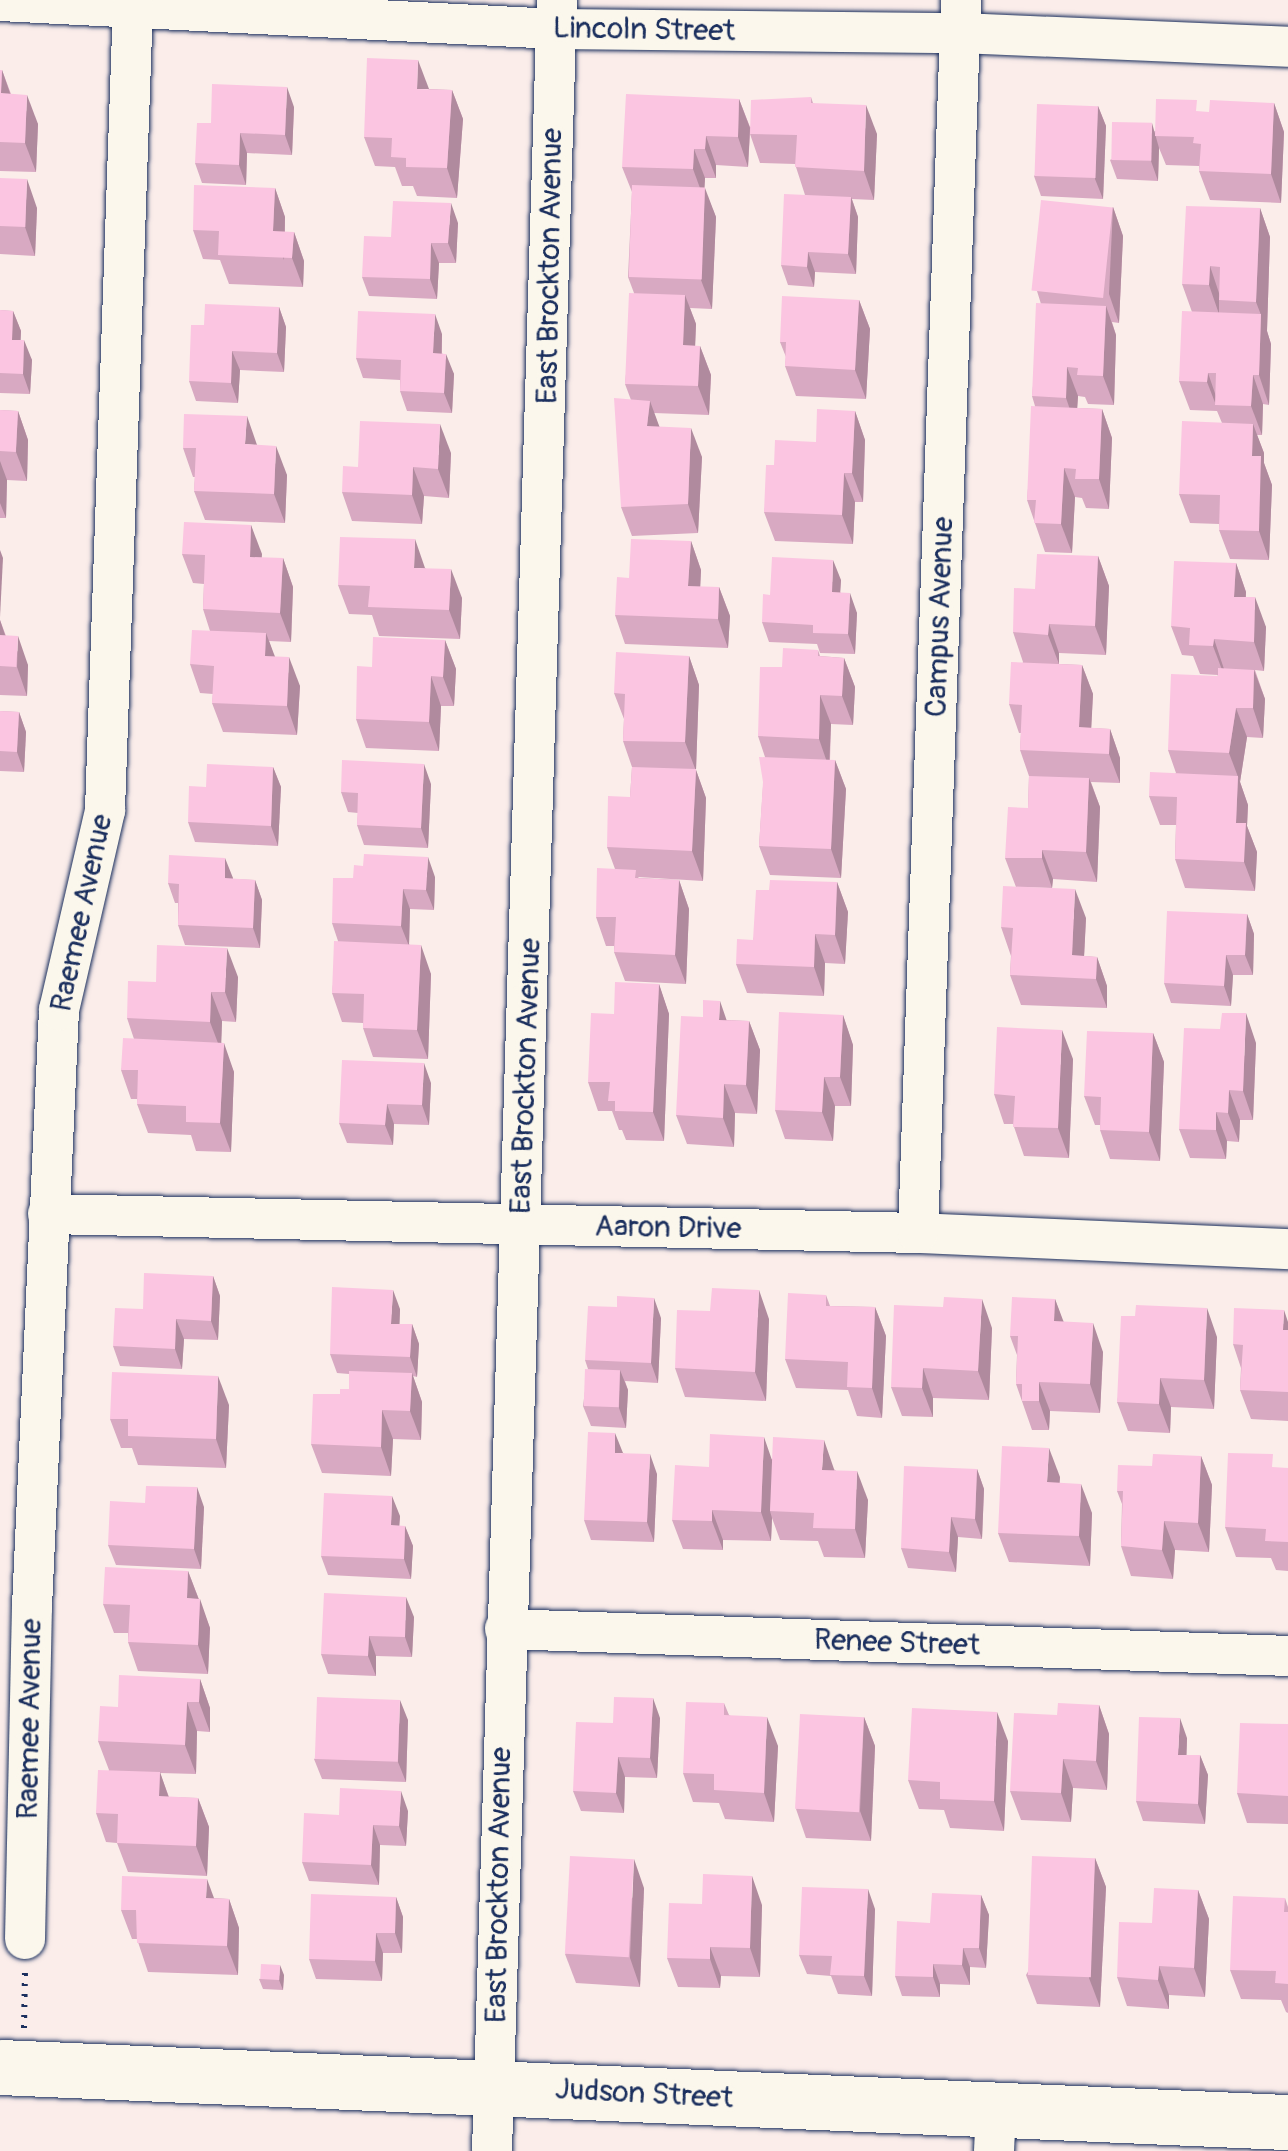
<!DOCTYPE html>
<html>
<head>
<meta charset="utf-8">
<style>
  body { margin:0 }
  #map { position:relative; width:1288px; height:2151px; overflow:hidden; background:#fbedea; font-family:Pangolin,sans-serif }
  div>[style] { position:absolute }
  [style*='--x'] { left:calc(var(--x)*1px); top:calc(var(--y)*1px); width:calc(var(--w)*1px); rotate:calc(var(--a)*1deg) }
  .path>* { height:6px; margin-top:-3px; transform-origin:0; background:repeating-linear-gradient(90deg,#1b2f5e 0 2.5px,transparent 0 10.5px) }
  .roads { filter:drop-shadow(0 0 2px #1b2f5e) drop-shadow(0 0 2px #1b2f5e) }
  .minor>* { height:40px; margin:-20px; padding:0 20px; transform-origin:20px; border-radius:20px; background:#fbf7ec }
  .secondary>* { height:55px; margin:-27.5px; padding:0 27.5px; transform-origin:27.5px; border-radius:27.5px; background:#fbf7ec }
  .wall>* { inset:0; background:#d8a9c2 }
  .shaded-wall>* { inset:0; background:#b08a9e }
  .building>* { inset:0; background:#fbc5e1; transform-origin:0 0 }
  span { translate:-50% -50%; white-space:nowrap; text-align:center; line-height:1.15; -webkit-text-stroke:8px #fbf7ec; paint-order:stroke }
  .street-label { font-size:30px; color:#1b2f5e }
</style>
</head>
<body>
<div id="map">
  <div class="path">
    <div style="--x:24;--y:2028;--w:58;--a:-89"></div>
  </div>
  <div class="roads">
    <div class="minor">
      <div style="--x:0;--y:1;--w:557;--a:2.88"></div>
      <div style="--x:556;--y:29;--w:404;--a:0.6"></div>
      <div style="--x:960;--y:33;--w:328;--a:2.4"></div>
      <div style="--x:48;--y:1214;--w:870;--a:1.25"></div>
      <div style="--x:918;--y:1233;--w:370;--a:2.5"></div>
      <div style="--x:918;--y:1233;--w:1234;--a:-88"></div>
      <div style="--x:505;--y:1629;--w:783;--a:1.97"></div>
      <div style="--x:25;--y:1939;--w:332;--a:-88.8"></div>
      <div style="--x:32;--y:1607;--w:598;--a:-87.41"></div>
      <div style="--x:59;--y:1010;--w:205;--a:-77"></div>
      <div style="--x:105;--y:810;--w:804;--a:-88.01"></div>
      <div style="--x:492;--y:2151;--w:2152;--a:-88.27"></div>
      <div style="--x:994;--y:2151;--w:41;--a:-87.2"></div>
    </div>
    <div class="secondary">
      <div style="--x:0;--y:2067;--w:1289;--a:2.45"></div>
    </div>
  </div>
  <div class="wall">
    <div style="clip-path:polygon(0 70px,2px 70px,11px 94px,38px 124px,36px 172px,0 171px)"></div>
    <div style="clip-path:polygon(429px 89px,452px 90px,463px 119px,457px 198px,417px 196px,413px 186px,402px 186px,395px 167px,375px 166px,364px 137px)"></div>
    <div style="clip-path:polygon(811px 97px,813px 103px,877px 134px,874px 200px,852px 199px,858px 217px,856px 274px,815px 272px,814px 287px,788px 285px,781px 265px,805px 195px,795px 164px,760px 163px,750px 134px,748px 167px,716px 165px,716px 178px,705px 178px,704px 188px,716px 217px,712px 309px,690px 308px,696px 324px,695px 346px,700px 346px,711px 375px,709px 415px,654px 413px,659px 427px,702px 457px,698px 533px,632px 536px,621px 507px,631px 400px,625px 384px,634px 293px,628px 277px,632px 192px,622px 167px,739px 99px,750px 127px)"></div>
    <div style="clip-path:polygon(1274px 103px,1284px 132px,1281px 203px,1210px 200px,1199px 171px,1199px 166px,1166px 165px,1159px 148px,1158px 181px,1117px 179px,1110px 160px,1155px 131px,1201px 112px,1209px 112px)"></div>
    <div style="clip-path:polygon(1098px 106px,1106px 126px,1103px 199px,1041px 196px,1034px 176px)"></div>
    <div style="clip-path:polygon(294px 107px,292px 155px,247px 153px,246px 185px,202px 183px,195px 163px,211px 123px)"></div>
    <div style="clip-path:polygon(0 178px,37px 208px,35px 256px,0 254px)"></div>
    <div style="clip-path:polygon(275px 188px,285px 217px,285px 232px,294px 232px,304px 261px,303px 287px,229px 284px,220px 260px,203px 259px,193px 230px)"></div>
    <div style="clip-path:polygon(1113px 207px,1123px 236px,1119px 323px,1112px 322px,1116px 335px,1114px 405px,1088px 404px,1085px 397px,1078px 396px,1077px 408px,1102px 409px,1112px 438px,1109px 509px,1086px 508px,1082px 498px,1075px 497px,1072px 553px,1045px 552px,1027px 500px,1035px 406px,1032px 396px,1041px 304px,1037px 291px)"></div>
    <div style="clip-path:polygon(1260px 208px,1270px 237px,1267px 331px,1271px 344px,1269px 405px,1263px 404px,1262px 435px,1257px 435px,1264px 453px,1264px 463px,1272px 485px,1269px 560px,1230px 559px,1219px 530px,1219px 524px,1190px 523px,1179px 494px,1222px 423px,1217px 411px,1190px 410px,1179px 381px,1192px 312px,1182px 284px)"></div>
    <div style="clip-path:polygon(458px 223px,456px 263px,439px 263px,437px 299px,369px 296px,362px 277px,391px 237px)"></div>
    <div style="clip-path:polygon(859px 300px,870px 329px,866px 399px,796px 396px,785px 366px,786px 357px,780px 342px)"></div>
    <div style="clip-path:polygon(279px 307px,286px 327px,284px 372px,240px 370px,238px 403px,196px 401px,189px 381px)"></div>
    <div style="clip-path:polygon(0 310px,13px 311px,21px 331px,20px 340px,32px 360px,30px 394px,0 393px)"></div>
    <div style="clip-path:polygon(442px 334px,442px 353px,454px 374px,452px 413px,407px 411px,400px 391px,400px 380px,363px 378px,356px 358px)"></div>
    <div style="clip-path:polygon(0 410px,18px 411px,28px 440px,27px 481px,7px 480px,6px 518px,0 518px)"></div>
    <div style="clip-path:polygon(855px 411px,865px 440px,863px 502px,855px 502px,853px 544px,775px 541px,764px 512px,774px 465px,816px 442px)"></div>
    <div style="clip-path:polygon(257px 445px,287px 475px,285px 523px,205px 520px,194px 491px,195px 477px,193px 477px,183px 448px)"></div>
    <div style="clip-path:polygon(451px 453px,449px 498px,424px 496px,422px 524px,352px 521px,342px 492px,358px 467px)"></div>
    <div style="clip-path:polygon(251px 525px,261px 558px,283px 558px,293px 587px,291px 642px,269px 641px,274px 656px,300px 686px,297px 735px,223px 732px,212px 703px,213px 694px,200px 693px,190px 664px,210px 631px,203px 609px,204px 584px,193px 583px,182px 554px)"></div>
    <div style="clip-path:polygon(691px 541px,701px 570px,700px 587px,719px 587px,730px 616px,728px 648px,625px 644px,615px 615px,629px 578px)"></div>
    <div style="clip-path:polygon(1098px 556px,1109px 586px,1106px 655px,1059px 653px,1059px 664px,1082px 665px,1093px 694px,1091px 728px,1110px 729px,1120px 758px,1120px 783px,1091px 782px,1100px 807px,1097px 882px,1053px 879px,1052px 888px,1016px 887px,1005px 858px,1028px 808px,1029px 776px,1020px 750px,1021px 733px,1019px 733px,1009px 704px,1023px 662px,1013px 632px,1035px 589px)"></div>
    <div style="clip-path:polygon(1236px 563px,1246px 592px,1246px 597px,1266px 627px,1264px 671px,1255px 670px,1265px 699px,1263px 738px,1247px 737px,1240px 782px,1248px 805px,1247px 826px,1257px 852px,1255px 891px,1185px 888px,1175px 859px,1176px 825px,1160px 825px,1149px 796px,1176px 773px,1168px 750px,1218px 675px,1200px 674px,1193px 656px,1182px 655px,1171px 626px)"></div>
    <div style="clip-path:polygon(425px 568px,462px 598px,460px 639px,379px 636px,372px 615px,349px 614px,338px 585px)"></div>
    <div style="clip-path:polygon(841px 580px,840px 592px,857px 613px,855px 654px,820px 653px,817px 644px,769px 642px,762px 622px,770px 595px)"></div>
    <div style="clip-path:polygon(0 620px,6px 636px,28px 665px,27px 696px,0 695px)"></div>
    <div style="clip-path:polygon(445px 640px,456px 669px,454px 706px,441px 706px,439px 751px,366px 748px,356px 719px,372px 667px)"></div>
    <div style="clip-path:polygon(818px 650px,820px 656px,844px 658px,855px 687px,853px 725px,831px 724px,830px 760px,835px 760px,846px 789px,841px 878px,770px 875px,759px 846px,765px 757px,758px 736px,782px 667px)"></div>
    <div style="clip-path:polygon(689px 656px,699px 685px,696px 770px,706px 798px,703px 881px,638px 877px,639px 878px,679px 880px,689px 909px,686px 984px,625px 981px,614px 952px,614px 946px,606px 946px,596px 917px,615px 869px,607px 847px,630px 797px,632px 767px,623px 741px,624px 719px,614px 693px)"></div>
    <div style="clip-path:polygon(0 711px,19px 712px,26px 732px,24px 772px,0 771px)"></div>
    <div style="clip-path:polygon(273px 767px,281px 787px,278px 846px,195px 842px,188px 822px)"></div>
    <div style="clip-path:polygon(431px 784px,428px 848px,364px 845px,357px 825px,358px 813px,348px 812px,341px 792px)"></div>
    <div style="clip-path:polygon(435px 877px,434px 910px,410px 909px,409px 944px,431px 974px,428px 1059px,373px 1057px,363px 1028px,363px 1023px,342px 1022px,332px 993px,338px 941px,332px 923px,353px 878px)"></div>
    <div style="clip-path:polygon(233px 879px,255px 880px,262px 900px,260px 948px,185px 945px,178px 925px,178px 903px,175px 903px,168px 883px)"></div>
    <div style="clip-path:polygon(837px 882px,848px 912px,845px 964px,825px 963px,824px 996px,747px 993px,736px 964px,753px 940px,769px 890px)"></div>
    <div style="clip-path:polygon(1247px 914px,1254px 934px,1253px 975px,1233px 975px,1231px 1006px,1171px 1003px,1164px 983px)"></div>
    <div style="clip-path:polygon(1086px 918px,1084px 956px,1097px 957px,1107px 986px,1107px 1008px,1021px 1005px,1010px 975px,1011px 956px,1001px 927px)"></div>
    <div style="clip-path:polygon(238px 977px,236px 1022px,222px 1021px,221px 1042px,234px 1072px,231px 1152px,196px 1151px,191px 1135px,148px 1133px,137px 1104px,137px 1099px,131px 1099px,121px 1070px,134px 1039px,127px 1018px,156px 982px)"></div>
    <div style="clip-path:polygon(659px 984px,669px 1014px,664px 1141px,626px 1140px,622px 1130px,619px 1130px,612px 1111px,598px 1111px,588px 1082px,614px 1014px)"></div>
    <div style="clip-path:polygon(843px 1015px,853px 1045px,851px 1106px,835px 1106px,833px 1141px,785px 1139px,775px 1110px)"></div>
    <div style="clip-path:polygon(727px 1020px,749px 1021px,760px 1050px,757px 1114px,735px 1113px,734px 1147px,687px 1144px,676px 1115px)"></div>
    <div style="clip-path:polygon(1153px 1033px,1164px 1062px,1160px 1161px,1110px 1159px,1100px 1130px,1100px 1125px,1095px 1125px,1084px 1096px)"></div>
    <div style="clip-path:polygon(1256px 1043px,1253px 1120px,1240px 1120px,1239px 1142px,1227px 1141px,1226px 1159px,1190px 1158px,1179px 1129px)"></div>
    <div style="clip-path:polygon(1073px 1059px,1069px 1158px,1024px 1156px,1013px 1124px,1004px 1124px,994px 1094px)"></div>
    <div style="clip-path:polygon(431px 1083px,429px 1125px,394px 1124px,393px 1145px,347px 1143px,339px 1123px)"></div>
    <div style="clip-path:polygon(213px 1276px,220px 1296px,218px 1340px,184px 1339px,182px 1369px,120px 1366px,113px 1346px,143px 1309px)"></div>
    <div style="clip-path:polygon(826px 1295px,830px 1306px,875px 1307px,886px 1336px,882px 1418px,857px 1416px,848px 1390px,796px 1388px,785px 1359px)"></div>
    <div style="clip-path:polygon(1055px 1299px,1063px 1322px,1103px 1352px,1100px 1413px,1050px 1411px,1049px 1430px,1032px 1430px,1016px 1384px,1017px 1355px,1010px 1336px)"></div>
    <div style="clip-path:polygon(400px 1309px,399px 1324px,412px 1324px,419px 1344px,417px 1377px,413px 1376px,422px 1402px,421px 1440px,393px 1439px,391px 1476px,322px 1473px,311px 1444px,340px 1394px,349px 1389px,349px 1374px,337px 1373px,330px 1354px)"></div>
    <div style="clip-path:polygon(710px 1311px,769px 1319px,766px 1401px,685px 1397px,675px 1368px)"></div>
    <div style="clip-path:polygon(1135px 1316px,1217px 1337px,1214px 1409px,1171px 1407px,1170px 1433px,1128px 1431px,1117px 1402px)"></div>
    <div style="clip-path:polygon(661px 1318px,658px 1383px,625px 1381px,628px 1390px,626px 1428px,591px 1426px,583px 1406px,588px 1369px,585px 1360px)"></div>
    <div style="clip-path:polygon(1288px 1322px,1288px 1421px,1251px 1419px,1240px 1390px,1241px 1368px,1233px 1344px)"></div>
    <div style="clip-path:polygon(992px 1328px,989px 1400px,933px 1398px,933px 1417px,902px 1416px,891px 1387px)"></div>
    <div style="clip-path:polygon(229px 1405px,226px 1468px,138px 1465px,132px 1448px,121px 1448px,110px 1419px)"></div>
    <div style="clip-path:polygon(623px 1453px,657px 1474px,654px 1542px,591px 1540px,584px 1520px)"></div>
    <div style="clip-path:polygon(1201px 1456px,1212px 1485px,1209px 1552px,1175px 1550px,1173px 1579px,1131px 1576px,1121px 1546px,1122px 1504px,1117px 1491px,1152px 1466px)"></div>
    <div style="clip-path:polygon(772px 1459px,834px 1469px,868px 1500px,865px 1558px,824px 1557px,818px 1541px,780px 1540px,772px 1518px,771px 1541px,723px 1540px,723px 1550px,683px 1549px,672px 1520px,709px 1467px)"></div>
    <div style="clip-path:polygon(1288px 1468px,1288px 1571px,1276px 1570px,1271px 1558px,1236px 1557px,1225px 1527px)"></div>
    <div style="clip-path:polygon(977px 1469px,984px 1489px,982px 1539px,958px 1537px,956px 1572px,908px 1568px,901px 1548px)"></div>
    <div style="clip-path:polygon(1060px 1477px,1059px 1483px,1092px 1513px,1090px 1566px,1009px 1562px,998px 1533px)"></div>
    <div style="clip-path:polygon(145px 1503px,204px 1507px,201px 1569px,116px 1565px,108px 1545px)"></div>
    <div style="clip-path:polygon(400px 1516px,399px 1526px,405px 1526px,413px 1546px,411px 1579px,328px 1575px,321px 1556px)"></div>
    <div style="clip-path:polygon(188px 1571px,210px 1628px,208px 1674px,138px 1671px,128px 1642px,128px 1633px,114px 1633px,103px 1604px)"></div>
    <div style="clip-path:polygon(414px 1617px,412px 1657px,376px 1656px,376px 1676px,328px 1674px,321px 1654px)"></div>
    <div style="clip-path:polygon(200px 1679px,210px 1708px,210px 1732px,197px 1731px,196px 1774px,160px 1773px,169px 1797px,198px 1798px,209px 1827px,207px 1876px,128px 1872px,117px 1843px,106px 1842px,96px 1813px,109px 1770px,98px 1741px,118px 1707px)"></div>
    <div style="clip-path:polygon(724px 1703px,729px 1715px,778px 1746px,774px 1822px,725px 1819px,719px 1803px,693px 1802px,683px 1773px)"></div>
    <div style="clip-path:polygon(1099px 1705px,1109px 1734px,1107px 1790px,1073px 1788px,1071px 1822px,1021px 1820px,1010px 1791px,1057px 1715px)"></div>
    <div style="clip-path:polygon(1288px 1711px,1288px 1824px,1247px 1823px,1237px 1793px,1288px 1724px)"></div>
    <div style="clip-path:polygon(864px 1717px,875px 1746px,871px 1841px,806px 1838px,796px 1809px)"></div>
    <div style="clip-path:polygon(660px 1718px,657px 1778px,625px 1777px,624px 1813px,581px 1811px,573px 1791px,613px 1723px)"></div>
    <div style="clip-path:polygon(408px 1720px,406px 1782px,322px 1779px,314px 1759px)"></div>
    <div style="clip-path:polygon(1187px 1738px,1186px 1755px,1200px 1755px,1208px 1775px,1205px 1824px,1143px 1821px,1136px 1801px)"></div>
    <div style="clip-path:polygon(1008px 1741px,1004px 1831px,950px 1828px,944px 1810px,919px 1809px,908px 1780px)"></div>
    <div style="clip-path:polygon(408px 1811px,406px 1846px,380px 1845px,379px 1885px,309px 1881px,302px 1862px,339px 1815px)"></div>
    <div style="clip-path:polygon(1095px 1858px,1106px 1887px,1100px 2007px,1037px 2004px,1026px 1975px)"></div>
    <div style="clip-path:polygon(644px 1888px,640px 1987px,576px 1983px,565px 1954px)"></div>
    <div style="clip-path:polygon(1198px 1890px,1209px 1919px,1205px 1997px,1169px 1995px,1169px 2009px,1127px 2006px,1117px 1977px,1152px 1923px)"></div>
    <div style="clip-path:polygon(981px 1895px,989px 1915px,986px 1968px,970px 1967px,970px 1985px,940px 1984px,940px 1997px,902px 1996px,895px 1976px,930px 1923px)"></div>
    <div style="clip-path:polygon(396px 1897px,403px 1917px,402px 1953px,383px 1953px,382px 1981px,316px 1979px,309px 1959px)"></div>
    <div style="clip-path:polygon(214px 1898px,229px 1899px,239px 1928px,238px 1975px,148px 1972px,137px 1939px,132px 1939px,121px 1910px)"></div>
    <div style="clip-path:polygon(1285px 1898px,1288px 1907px,1288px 2013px,1286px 2012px,1281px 2000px,1241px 1999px,1230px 1970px)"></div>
    <div style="clip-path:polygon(762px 1905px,760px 1977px,721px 1976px,720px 1988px,678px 1987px,667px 1958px)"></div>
    <div style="clip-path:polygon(875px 1909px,872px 1996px,838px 1994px,831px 1976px,807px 1974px,799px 1955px)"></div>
    <div style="clip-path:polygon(284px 1975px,283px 1990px,263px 1989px,259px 1979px)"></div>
  </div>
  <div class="shaded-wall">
    <div style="clip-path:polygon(418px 60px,429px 89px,417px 89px)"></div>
    <div style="clip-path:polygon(2px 70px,12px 99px,1px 93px)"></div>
    <div style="clip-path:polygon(287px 87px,294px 107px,292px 155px,285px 135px)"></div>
    <div style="clip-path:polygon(452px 90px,463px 119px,457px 198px,447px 168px)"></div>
    <div style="clip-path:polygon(27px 95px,38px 124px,36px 172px,25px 143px)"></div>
    <div style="clip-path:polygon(739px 99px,750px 128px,748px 167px,738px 137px)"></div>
    <div style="clip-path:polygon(1274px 103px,1284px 132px,1281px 203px,1271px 174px)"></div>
    <div style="clip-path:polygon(866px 105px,877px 134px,874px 200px,864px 171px)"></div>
    <div style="clip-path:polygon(1098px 106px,1106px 126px,1103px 199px,1095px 179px)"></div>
    <div style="clip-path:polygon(1152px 123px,1159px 148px,1158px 181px,1151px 161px)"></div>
    <div style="clip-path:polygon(240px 133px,247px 153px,246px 185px,239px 165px)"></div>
    <div style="clip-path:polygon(706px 136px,716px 165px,716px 178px,705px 149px)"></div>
    <div style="clip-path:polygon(694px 149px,705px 178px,704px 199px,693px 169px)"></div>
    <div style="clip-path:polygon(27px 179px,37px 208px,35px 256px,25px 227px)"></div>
    <div style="clip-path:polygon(275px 188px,285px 217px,284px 260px,273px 231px)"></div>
    <div style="clip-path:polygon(705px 188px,716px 217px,712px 309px,701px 280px)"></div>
    <div style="clip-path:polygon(851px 197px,858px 217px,856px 274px,848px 254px)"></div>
    <div style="clip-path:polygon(451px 203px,458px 223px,456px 263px,448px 243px)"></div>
    <div style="clip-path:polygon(1113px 207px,1123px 236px,1119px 323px,1109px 294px)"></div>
    <div style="clip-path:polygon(1260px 208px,1270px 237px,1267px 331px,1271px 344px,1269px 405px,1259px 375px,1261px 315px,1256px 302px)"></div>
    <div style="clip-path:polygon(294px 232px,304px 261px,303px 287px,292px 258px)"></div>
    <div style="clip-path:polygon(431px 243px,439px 263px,437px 299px,430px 279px)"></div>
    <div style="clip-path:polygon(808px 252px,815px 272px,814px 287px,807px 267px)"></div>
    <div style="clip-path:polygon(1210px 266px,1220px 296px,1219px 300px,1219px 314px,1209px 285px)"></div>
    <div style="clip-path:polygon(685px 295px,696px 324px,694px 374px,683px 345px)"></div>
    <div style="clip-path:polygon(859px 300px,870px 329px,866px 399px,855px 370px)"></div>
    <div style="clip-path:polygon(1106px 306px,1116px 335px,1114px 405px,1103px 376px)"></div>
    <div style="clip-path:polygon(279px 307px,286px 327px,284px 372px,277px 353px)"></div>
    <div style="clip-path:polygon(13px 311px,21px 331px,20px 360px,12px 340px)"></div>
    <div style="clip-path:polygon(435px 314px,442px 334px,441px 373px,433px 353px)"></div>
    <div style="clip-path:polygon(24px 340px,32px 360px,30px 394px,23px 374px)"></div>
    <div style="clip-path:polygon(700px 346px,711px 375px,709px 415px,698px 386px)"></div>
    <div style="clip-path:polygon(232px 351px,240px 370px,238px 403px,231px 383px)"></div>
    <div style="clip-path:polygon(446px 354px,454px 374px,452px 413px,444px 393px)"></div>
    <div style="clip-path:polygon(1067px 367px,1078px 396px,1076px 427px,1066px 398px)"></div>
    <div style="clip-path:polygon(1208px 373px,1218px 402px,1216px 405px,1207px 382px)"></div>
    <div style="clip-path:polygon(1253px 375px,1263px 404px,1262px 435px,1251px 406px)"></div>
    <div style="clip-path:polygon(650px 401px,661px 431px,647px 426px)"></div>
    <div style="clip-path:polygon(1102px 409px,1112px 438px,1109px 509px,1099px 479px)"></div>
    <div style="clip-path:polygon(18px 411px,28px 440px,27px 481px,16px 452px)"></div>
    <div style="clip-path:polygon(855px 411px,865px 440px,863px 502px,852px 473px)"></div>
    <div style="clip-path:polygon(247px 416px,257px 445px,245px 444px)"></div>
    <div style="clip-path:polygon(440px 424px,451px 453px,449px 498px,438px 469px)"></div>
    <div style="clip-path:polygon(1253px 424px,1264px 453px,1264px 463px,1272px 485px,1269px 560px,1259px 531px,1252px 456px)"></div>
    <div style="clip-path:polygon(691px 428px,702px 457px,698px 533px,688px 504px)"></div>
    <div style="clip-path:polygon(276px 446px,287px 475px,285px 523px,274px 494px)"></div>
    <div style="clip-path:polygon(0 461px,7px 480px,6px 518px,0 503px)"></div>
    <div style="clip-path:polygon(413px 467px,424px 496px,422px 524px,412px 495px)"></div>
    <div style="clip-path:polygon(1064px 468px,1075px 497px,1072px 553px,1061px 524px)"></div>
    <div style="clip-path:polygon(844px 473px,855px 502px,853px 544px,842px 515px)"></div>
    <div style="clip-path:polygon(251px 525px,262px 554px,260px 586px,250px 557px)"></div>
    <div style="clip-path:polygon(415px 539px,425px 568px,414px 568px)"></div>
    <div style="clip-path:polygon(691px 541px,701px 570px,699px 615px,688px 586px)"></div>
    <div style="clip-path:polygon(0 550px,3px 558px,0 617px)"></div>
    <div style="clip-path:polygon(1098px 556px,1109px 586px,1106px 655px,1095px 626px)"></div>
    <div style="clip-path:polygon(283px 558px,293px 587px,291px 642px,280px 613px)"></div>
    <div style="clip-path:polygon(833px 560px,841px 580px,839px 612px,832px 592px)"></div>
    <div style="clip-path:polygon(1236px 563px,1246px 592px,1244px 626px,1234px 597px)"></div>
    <div style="clip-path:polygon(451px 569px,462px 598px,460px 639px,449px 610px)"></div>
    <div style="clip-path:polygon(719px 587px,730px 616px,728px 648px,718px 619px)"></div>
    <div style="clip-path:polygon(850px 593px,857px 613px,855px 654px,848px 634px)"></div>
    <div style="clip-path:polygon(1255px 597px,1266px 627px,1264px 671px,1254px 642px)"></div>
    <div style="clip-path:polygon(0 620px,6px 638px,0 650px)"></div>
    <div style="clip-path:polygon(1049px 624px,1059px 653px,1059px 664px,1048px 635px)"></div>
    <div style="clip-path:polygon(266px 633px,277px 662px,265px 656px)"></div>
    <div style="clip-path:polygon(18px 636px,28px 665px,27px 696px,17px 667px)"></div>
    <div style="clip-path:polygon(1214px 639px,1224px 669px,1224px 675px,1213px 646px)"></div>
    <div style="clip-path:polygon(445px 640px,456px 669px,454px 706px,443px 677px)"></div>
    <div style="clip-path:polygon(689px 656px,699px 685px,696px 770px,706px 798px,703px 881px,692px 851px,696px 771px,685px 742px)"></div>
    <div style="clip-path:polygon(289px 657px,300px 686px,297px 735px,287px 706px)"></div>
    <div style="clip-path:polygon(844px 658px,855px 687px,853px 725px,842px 696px)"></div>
    <div style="clip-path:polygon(1082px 665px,1093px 694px,1090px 753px,1079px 727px)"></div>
    <div style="clip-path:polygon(1254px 670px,1265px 699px,1263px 738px,1253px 708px)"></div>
    <div style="clip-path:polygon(431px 676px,441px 706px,439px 751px,429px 722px)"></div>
    <div style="clip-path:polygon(820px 695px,831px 724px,829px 768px,819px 739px)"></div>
    <div style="clip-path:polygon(1236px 708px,1247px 737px,1240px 782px,1229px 753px)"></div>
    <div style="clip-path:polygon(19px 712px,26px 732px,24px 772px,17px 752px)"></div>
    <div style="clip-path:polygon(1110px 729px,1120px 758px,1120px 783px,1109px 754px)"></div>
    <div style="clip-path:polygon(835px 760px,846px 789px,841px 878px,831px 849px)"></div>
    <div style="clip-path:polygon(424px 764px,431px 784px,428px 848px,421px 828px)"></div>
    <div style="clip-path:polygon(273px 767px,281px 787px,278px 846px,271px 826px)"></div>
    <div style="clip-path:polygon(1238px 776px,1248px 805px,1247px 826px,1257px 852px,1255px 891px,1244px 862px,1236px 823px)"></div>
    <div style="clip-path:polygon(1089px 778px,1100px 807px,1097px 882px,1086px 852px)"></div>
    <div style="clip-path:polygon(1042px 850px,1053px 879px,1052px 888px,1042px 858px)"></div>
    <div style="clip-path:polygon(428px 857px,435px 877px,434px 910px,426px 890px)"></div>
    <div style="clip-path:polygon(225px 858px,233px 878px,232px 898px,225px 878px)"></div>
    <div style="clip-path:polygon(255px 880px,262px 900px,260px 948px,253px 928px)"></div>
    <div style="clip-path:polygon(679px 880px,689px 909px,686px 984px,675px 955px)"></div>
    <div style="clip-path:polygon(837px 882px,848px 912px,845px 964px,835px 935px)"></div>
    <div style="clip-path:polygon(403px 889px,410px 909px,409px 946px,401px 926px)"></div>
    <div style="clip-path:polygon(1075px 889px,1086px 918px,1083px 978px,1072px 955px)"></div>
    <div style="clip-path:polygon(1247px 914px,1254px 934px,1253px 975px,1245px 955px)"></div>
    <div style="clip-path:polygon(815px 934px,825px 963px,824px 996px,814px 967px)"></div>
    <div style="clip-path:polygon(421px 945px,431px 974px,428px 1059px,417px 1030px)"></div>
    <div style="clip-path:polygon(227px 948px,238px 977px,236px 1022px,225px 992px)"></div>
    <div style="clip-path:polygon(1226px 955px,1233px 975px,1231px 1006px,1224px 986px)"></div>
    <div style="clip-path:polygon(1097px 957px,1107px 986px,1107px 1008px,1096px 979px)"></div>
    <div style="clip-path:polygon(659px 984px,669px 1014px,664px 1141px,653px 1112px)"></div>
    <div style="clip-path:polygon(211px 992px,222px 1021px,221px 1051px,210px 1022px)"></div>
    <div style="clip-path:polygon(720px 1001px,730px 1030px,719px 1020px)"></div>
    <div style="clip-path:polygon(1246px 1013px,1256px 1043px,1253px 1120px,1243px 1091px)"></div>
    <div style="clip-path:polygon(843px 1015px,853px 1045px,851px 1106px,840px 1077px)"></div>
    <div style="clip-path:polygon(749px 1021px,760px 1050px,757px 1114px,746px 1085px)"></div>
    <div style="clip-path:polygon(1062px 1030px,1073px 1059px,1069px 1158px,1058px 1128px)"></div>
    <div style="clip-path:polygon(1153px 1033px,1164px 1062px,1160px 1161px,1149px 1132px)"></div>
    <div style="clip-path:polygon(224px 1043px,234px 1072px,231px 1152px,220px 1123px)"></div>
    <div style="clip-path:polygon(424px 1063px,431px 1083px,429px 1125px,422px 1105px)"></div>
    <div style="clip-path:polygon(824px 1077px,835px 1106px,833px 1141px,822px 1112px)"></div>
    <div style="clip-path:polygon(724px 1084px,735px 1113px,734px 1147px,723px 1118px)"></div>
    <div style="clip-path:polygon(1229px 1090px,1240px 1120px,1239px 1142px,1228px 1113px)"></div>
    <div style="clip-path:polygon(387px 1104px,394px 1124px,393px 1145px,385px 1125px)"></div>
    <div style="clip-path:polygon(1216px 1112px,1227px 1141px,1226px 1159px,1216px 1130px)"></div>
    <div style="clip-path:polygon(213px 1276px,220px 1296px,218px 1340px,211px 1321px)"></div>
    <div style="clip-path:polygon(393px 1290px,400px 1309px,399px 1343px,391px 1324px)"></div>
    <div style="clip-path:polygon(759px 1290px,769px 1319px,766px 1401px,755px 1372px)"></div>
    <div style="clip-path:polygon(654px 1298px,661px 1318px,658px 1383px,651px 1363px)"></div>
    <div style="clip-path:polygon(982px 1299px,992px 1328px,989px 1400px,978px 1371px)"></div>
    <div style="clip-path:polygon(1055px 1299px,1066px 1328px,1054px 1321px)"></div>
    <div style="clip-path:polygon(875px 1307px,886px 1336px,882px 1418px,872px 1388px)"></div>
    <div style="clip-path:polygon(1207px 1308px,1217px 1337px,1214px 1409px,1204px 1380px)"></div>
    <div style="clip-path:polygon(1284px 1310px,1288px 1322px,1288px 1343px,1283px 1330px)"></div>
    <div style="clip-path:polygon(176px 1319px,184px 1339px,182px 1369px,175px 1349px)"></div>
    <div style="clip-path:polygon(1093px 1323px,1103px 1352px,1100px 1413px,1090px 1384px)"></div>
    <div style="clip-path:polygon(412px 1324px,419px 1344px,417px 1377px,410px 1357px)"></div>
    <div style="clip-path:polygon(923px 1368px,933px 1398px,933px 1417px,922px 1388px)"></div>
    <div style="clip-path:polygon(620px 1370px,628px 1390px,626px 1428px,619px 1408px)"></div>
    <div style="clip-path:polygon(412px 1373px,422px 1402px,421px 1440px,410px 1411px)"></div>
    <div style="clip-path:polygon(218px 1376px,229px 1405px,226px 1468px,216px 1439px)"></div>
    <div style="clip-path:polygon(1160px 1378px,1171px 1407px,1170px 1433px,1159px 1404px)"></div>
    <div style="clip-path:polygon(1039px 1382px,1050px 1411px,1049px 1430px,1039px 1401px)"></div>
    <div style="clip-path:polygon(382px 1410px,393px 1439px,391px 1476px,381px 1447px)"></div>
    <div style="clip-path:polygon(615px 1433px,623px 1453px,615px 1453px)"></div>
    <div style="clip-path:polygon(764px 1437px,774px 1466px,770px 1511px,772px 1518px,771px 1541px,761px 1512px)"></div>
    <div style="clip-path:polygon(824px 1440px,834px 1469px,833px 1499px,822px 1470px)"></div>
    <div style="clip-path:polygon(1049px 1448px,1060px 1477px,1058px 1512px,1047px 1482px)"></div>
    <div style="clip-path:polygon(650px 1454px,657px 1474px,654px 1542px,647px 1522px)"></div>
    <div style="clip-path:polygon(1201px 1456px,1212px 1485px,1209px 1552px,1198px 1523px)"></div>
    <div style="clip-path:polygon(977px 1469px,984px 1489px,982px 1539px,975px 1519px)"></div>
    <div style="clip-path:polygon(857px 1471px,868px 1500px,865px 1558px,855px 1529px)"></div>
    <div style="clip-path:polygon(1081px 1484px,1092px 1513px,1090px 1566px,1079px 1536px)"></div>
    <div style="clip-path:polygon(197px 1487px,204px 1507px,201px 1569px,194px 1549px)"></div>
    <div style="clip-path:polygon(392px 1496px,400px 1516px,398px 1545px,391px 1525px)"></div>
    <div style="clip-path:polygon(712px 1510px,723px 1540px,723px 1550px,712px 1521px)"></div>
    <div style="clip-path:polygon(951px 1517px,958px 1537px,956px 1572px,949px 1552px)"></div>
    <div style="clip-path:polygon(1164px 1521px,1175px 1550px,1173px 1579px,1162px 1550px)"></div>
    <div style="clip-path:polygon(405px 1526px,413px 1546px,411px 1579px,404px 1559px)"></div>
    <div style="clip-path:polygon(188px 1571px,199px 1600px,187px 1598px)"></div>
    <div style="clip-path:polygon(406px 1597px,414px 1617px,412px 1657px,405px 1637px)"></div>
    <div style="clip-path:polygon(200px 1599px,210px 1628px,208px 1674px,198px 1645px)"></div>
    <div style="clip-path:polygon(369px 1636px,376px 1656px,376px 1676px,368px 1656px)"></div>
    <div style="clip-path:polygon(200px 1679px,210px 1708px,210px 1732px,199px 1702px)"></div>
    <div style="clip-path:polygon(653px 1698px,660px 1718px,657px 1778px,650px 1758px)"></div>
    <div style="clip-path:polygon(400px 1700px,408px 1720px,406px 1782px,398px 1762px)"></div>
    <div style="clip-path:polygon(187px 1702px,197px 1731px,196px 1774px,185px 1745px)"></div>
    <div style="clip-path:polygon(1099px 1705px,1109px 1734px,1107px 1790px,1096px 1761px)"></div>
    <div style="clip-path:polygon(997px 1712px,1008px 1741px,1004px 1831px,994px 1801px)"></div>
    <div style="clip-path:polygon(767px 1717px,778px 1746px,774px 1822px,764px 1793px)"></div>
    <div style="clip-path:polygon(864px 1717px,875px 1746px,871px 1841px,860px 1811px)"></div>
    <div style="clip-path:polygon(1180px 1718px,1187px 1738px,1186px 1775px,1178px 1755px)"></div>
    <div style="clip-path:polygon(1200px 1755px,1208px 1775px,1205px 1824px,1198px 1804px)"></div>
    <div style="clip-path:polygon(618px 1757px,625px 1777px,624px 1813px,616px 1793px)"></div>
    <div style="clip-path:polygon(1063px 1759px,1073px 1788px,1071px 1822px,1061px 1793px)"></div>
    <div style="clip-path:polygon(160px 1772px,170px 1801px,159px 1796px)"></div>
    <div style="clip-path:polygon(401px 1791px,408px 1811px,406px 1846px,399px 1826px)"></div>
    <div style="clip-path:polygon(198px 1798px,209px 1827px,207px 1876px,196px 1846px)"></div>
    <div style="clip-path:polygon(373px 1825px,380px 1845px,379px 1885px,371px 1865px)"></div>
    <div style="clip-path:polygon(1095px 1858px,1106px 1887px,1100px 2007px,1089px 1978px)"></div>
    <div style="clip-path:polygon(634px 1859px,644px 1888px,640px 1987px,630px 1958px)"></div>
    <div style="clip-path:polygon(752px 1876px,762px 1905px,760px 1977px,750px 1948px)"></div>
    <div style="clip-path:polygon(207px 1879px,218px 1909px,206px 1898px)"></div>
    <div style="clip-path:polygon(868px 1889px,875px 1909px,872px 1996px,864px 1976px)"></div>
    <div style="clip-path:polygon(1198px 1890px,1209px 1919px,1205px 1997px,1194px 1968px)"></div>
    <div style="clip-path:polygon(981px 1895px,989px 1915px,986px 1968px,979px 1948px)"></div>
    <div style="clip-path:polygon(396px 1897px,403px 1917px,402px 1953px,395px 1933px)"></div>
    <div style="clip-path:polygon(229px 1899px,239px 1928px,238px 1975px,227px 1946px)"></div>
    <div style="clip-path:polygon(376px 1933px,383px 1953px,382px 1981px,375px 1961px)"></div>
    <div style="clip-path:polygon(710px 1947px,721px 1976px,720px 1988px,710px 1959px)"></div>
    <div style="clip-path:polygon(963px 1948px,970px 1967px,970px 1985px,962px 1965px)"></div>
    <div style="clip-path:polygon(933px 1964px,940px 1984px,940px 1997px,933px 1977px)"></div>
    <div style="clip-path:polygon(280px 1965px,284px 1975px,283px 1990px,279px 1980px)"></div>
    <div style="clip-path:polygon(1159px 1966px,1169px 1995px,1169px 2009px,1158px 1980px)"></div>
  </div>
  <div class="building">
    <div style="clip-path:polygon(367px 58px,418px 60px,417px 89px,452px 90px,447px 168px,406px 167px,406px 158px,391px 157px,392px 138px,364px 137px)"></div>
    <div style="clip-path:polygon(0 70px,2px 70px,1px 93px,27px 95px,25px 143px,0 142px)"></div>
    <div style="clip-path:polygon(212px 84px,287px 87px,285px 135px,240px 133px,239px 165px,195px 163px,197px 123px,211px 123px)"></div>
    <div style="clip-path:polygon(626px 94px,739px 99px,738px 137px,706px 136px,705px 149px,694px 149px,693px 169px,622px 167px)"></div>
    <div style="clip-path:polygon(811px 97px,811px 103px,866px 105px,864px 171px,795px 167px,797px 135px,750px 134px,751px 100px)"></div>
    <div style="clip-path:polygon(1156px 99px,1197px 100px,1196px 111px,1209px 112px,1210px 100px,1274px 103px,1271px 174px,1199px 171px,1201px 144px,1193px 143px,1194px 137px,1155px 136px)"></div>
    <div style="left:1037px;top:104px;width:61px;height:72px;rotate:2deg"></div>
    <div style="left:1112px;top:122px;width:40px;height:38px;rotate:1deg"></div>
    <div style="left:0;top:178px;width:27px;height:48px;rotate:2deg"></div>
    <div style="clip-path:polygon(194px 185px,275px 188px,273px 231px,294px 232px,292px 258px,218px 255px,219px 231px,193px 230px)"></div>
    <div style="left:632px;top:185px;width:73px;height:92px;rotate:2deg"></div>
    <div style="clip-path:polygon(784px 194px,851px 197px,848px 254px,808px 252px,807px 267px,781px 265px)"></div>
    <div style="left:1041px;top:200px;width:72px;height:91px;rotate:6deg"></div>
    <div style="clip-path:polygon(393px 201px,451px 203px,448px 243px,431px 243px,430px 279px,362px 277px,364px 236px,391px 237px)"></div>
    <div style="clip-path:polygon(1186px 206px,1260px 208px,1256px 302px,1219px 300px,1220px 267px,1210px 266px,1209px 285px,1182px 284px)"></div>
    <div style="clip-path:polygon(629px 293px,685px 295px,683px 345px,700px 346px,698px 386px,625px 384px)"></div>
    <div style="clip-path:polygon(782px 296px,859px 300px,855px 370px,785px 366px,786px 342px,780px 342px)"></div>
    <div style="clip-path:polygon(1036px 303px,1106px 306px,1103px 376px,1077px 375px,1078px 368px,1067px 367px,1066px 398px,1032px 396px)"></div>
    <div style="clip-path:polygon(205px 304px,279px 307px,277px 353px,232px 351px,231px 383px,189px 381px,191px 325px,204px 325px)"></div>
    <div style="clip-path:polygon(0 310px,13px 311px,12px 340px,24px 340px,23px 374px,0 373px)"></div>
    <div style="clip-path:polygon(358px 311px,435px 314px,433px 353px,446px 354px,444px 393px,400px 391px,401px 360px,356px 358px)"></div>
    <div style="clip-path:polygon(1182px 311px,1261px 314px,1259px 375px,1253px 375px,1251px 406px,1215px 405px,1216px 373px,1208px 373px,1207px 382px,1179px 381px)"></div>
    <div style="clip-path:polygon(614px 398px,650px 401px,647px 426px,691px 428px,688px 504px,621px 507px)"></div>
    <div style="clip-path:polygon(1031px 406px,1102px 409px,1099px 479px,1075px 479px,1076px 469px,1064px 468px,1061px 524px,1034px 523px,1036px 500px,1027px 500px)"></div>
    <div style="clip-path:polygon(817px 409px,855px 411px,852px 473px,844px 473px,842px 515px,764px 512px,766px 465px,774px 465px,775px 440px,816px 442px)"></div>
    <div style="left:0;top:410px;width:18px;height:41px;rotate:3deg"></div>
    <div style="clip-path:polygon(184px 414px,247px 416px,245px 444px,276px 446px,274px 494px,194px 491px,196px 448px,183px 448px)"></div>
    <div style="clip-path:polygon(360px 421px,440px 424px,438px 469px,413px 467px,412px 495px,342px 492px,343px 466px,358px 467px)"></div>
    <div style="clip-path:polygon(1182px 421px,1253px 424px,1252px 456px,1261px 456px,1259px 531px,1219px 530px,1220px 495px,1179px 494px)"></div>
    <div style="clip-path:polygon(184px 522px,251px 525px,250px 557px,283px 558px,280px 613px,203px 609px,205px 555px,182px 554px)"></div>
    <div style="clip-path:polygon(340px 537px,415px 539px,414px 568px,451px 569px,449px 610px,368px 607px,370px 586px,338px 585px)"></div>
    <div style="clip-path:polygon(631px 539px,691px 541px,688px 586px,719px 587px,718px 619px,615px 615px,617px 577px,629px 578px)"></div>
    <div style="clip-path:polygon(1037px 554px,1098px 556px,1095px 626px,1049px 624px,1048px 635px,1013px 632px,1014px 588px,1035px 589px)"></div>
    <div style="clip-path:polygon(772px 557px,833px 560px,832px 592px,850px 593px,848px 634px,813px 633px,813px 625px,762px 622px,763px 594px,770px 595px)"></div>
    <div style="clip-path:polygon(1174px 561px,1236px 563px,1234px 597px,1255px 597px,1254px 642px,1214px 639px,1213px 646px,1189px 645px,1190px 628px,1171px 626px)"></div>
    <div style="clip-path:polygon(192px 630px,266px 633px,265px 656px,289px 657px,287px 706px,212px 703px,214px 666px,190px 664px)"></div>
    <div style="left:0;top:635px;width:18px;height:31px;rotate:3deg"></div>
    <div style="clip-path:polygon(373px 637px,445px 640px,443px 677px,431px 676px,429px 722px,356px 719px,357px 666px,372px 667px)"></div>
    <div style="clip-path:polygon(783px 648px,818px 650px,818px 656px,844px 658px,842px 696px,820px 695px,819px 739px,758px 736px,760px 667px,782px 667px)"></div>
    <div style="clip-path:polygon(616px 652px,689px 656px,685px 742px,623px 741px,625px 694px,614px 693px)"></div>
    <div style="clip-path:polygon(1011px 662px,1082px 665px,1079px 727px,1110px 729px,1109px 754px,1020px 750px,1022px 705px,1009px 704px)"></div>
    <div style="clip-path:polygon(1218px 668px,1254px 670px,1253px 708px,1236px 708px,1229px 753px,1168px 750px,1171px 674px,1218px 676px)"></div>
    <div style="left:0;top:711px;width:19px;height:40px;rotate:3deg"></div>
    <div style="clip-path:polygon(759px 757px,835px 760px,831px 849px,759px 846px,763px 782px)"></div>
    <div style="clip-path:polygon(342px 760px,424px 764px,421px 828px,357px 825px,358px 793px,341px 792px)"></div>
    <div style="clip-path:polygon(207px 764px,273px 767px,271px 826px,188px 822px,189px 786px,206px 787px)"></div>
    <div style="clip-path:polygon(632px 767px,696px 769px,692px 851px,607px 847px,608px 796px,630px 797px)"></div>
    <div style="clip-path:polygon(1150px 772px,1238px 776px,1236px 823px,1246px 823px,1244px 862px,1175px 859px,1177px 797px,1149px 796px)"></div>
    <div style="clip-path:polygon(1029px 776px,1089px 778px,1086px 852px,1042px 850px,1042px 858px,1005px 858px,1008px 807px,1028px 808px)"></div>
    <div style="clip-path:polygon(364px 854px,428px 857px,426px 890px,403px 889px,401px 926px,332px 923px,333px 878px,353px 878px,354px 865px,363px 866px)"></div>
    <div style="clip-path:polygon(169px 855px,225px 858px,225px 878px,255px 880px,253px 928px,178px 925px,179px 884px,168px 883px)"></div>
    <div style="clip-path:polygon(597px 868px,636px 870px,635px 878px,679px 880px,675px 955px,614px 952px,616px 917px,596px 917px)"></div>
    <div style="clip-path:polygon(770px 880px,837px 882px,835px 935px,815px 934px,814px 967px,736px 964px,737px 939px,753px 940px,756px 890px,769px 890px)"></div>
    <div style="clip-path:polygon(1003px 886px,1075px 889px,1072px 955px,1097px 957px,1096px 979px,1010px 975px,1013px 928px,1001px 927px)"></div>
    <div style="clip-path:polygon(1167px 911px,1247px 914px,1245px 955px,1226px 955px,1224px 986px,1164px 983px)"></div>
    <div style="clip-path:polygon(334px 941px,421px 945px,417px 1030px,363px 1028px,364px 994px,332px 993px)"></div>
    <div style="clip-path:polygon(157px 945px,227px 948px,225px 992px,211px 992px,210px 1022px,127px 1018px,128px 981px,156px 982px)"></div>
    <div style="clip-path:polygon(615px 982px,659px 984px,653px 1112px,615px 1111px,615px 1101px,608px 1101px,610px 1082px,588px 1082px,591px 1013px,614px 1014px)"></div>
    <div style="clip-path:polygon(703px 1000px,720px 1001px,719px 1020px,749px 1021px,746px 1085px,724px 1084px,723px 1118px,676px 1115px,681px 1016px,703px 1017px)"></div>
    <div style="clip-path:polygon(779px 1012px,843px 1015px,840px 1077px,824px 1077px,822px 1112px,775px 1110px)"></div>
    <div style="clip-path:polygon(1222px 1013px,1246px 1013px,1243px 1091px,1229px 1090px,1228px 1113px,1216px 1112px,1216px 1130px,1179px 1129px,1184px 1028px,1220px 1029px)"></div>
    <div style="clip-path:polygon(997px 1027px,1062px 1030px,1058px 1128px,1013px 1127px,1015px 1096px,994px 1094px)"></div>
    <div style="clip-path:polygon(1087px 1031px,1153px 1033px,1149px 1132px,1100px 1130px,1101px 1097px,1084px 1096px)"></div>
    <div style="clip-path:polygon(123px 1038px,224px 1043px,220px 1123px,186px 1122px,186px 1106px,137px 1104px,138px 1070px,121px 1070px)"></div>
    <div style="clip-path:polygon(342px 1060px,424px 1063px,422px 1105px,387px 1104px,385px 1125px,339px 1123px)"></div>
    <div style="clip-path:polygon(144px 1273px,213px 1276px,211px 1321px,176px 1319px,175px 1349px,113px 1346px,115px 1308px,143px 1309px)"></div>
    <div style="clip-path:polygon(332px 1287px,393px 1290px,391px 1324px,412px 1324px,410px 1357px,330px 1354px)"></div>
    <div style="clip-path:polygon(712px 1288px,759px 1290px,755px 1372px,675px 1368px,677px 1310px,710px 1311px)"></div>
    <div style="clip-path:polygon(788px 1293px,826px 1295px,826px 1306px,875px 1307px,872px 1388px,847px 1387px,848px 1362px,785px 1359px)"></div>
    <div style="clip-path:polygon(617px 1296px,654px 1298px,651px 1363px,585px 1360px,588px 1306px,617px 1307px)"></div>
    <div style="clip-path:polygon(944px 1297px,982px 1299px,978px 1371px,923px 1368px,922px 1388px,891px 1387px,894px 1305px,943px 1307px)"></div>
    <div style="clip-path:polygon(1012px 1297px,1055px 1299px,1054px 1321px,1093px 1323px,1090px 1384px,1039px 1382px,1039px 1401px,1022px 1401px,1022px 1384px,1016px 1384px,1018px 1336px,1010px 1336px)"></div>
    <div style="clip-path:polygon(1136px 1305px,1207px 1308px,1204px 1380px,1160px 1378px,1159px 1404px,1117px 1402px,1121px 1316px,1135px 1316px)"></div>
    <div style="clip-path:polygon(1234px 1308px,1284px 1310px,1283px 1330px,1288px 1330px,1288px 1392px,1240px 1390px,1243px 1345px,1233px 1344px)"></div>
    <div style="left:585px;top:1369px;width:35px;height:37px;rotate:2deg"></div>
    <div style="clip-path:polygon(349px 1371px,412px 1373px,410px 1411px,382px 1410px,381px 1447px,311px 1444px,313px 1394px,340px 1394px,340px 1389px,349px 1389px)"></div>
    <div style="clip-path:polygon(112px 1372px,218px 1376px,216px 1439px,128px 1436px,128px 1419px,110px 1419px)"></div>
    <div style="clip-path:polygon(588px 1432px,615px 1433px,615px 1453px,650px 1454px,647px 1522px,584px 1520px)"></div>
    <div style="clip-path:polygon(710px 1434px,764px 1437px,761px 1512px,712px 1510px,712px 1521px,672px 1520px,675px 1465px,709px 1467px)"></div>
    <div style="clip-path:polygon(773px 1437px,824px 1440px,822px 1470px,857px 1471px,855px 1529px,813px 1528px,814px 1513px,770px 1511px)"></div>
    <div style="clip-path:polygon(1002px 1446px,1049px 1448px,1047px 1482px,1081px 1484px,1079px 1536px,998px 1533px)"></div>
    <div style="clip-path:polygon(1228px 1453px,1273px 1454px,1272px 1467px,1288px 1468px,1288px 1542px,1265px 1541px,1266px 1529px,1225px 1527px)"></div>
    <div style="clip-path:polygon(1153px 1454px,1201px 1456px,1198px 1523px,1164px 1521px,1162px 1550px,1121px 1546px,1123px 1491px,1117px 1491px,1118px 1465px,1152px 1466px)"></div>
    <div style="clip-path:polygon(904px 1466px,977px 1469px,975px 1519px,951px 1517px,949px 1552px,901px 1548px)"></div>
    <div style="clip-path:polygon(146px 1486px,197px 1487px,194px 1549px,108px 1545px,110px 1501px,145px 1503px)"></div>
    <div style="clip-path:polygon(324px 1493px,392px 1496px,391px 1525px,405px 1526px,404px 1559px,321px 1556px)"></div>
    <div style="clip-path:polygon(105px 1567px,188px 1571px,187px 1598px,200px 1599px,198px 1645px,128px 1642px,130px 1605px,103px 1604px)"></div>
    <div style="clip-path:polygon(324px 1593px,406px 1597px,405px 1637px,369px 1636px,368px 1656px,321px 1654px)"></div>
    <div style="clip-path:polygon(119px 1675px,200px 1679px,199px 1702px,187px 1702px,185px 1745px,98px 1741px,100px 1706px,118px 1707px)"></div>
    <div style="left:317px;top:1697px;width:83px;height:62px;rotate:2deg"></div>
    <div style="clip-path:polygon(614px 1697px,653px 1698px,650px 1758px,618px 1757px,616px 1793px,573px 1791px,576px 1722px,613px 1723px)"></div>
    <div style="clip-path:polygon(686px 1702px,724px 1703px,724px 1715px,767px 1717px,764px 1793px,714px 1790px,714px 1774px,683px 1773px)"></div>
    <div style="clip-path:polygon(1058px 1703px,1099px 1705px,1096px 1761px,1063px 1759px,1061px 1793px,1010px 1791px,1014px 1713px,1057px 1715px)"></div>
    <div style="clip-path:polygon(912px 1708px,997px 1712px,994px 1801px,940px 1799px,940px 1782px,908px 1780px)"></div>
    <div style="clip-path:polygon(1288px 1711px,1288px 1796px,1237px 1793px,1240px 1723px,1288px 1724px)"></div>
    <div style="left:800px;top:1714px;width:64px;height:95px;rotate:3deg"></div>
    <div style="clip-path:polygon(1139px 1717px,1180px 1718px,1178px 1755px,1200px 1755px,1198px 1804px,1136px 1801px)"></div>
    <div style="clip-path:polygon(98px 1770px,160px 1772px,159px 1796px,198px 1798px,196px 1846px,117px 1843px,118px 1814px,96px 1813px)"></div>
    <div style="clip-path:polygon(340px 1788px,401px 1791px,399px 1826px,373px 1825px,371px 1865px,302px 1862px,304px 1813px,339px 1815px)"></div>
    <div style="left:570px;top:1856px;width:64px;height:98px;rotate:3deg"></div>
    <div style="left:1032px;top:1856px;width:63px;height:119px;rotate:2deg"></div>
    <div style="clip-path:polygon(703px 1874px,752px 1876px,750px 1948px,710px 1947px,710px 1959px,667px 1958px,669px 1903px,702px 1904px)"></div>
    <div style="clip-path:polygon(122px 1876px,207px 1879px,206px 1898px,229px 1899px,227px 1946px,137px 1943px,136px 1910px,121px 1910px)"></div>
    <div style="clip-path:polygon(802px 1887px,868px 1889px,864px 1976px,830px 1975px,832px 1956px,799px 1955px)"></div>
    <div style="clip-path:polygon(1154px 1888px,1198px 1890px,1194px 1968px,1159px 1966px,1158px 1980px,1117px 1977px,1119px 1922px,1152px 1923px)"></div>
    <div style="clip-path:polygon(932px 1893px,981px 1895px,979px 1948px,963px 1948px,962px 1965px,933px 1964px,933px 1977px,895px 1976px,897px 1921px,930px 1923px)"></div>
    <div style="clip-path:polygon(311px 1894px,396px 1897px,395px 1933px,376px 1933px,375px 1961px,309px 1959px)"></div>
    <div style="clip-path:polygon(1233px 1896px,1285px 1898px,1284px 1912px,1288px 1912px,1288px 1984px,1275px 1983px,1276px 1971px,1230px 1970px)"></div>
    <div style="left:261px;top:1964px;width:19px;height:15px;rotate:3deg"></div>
  </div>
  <div class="street-label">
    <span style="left:644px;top:30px;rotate:1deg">Lincoln Street</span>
    <span style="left:550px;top:266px;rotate:-89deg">East Brockton Avenue</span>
    <span style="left:940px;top:617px;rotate:-88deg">Campus Avenue</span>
    <span style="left:82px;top:913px;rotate:-78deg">Raemee Avenue</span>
    <span style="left:526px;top:1076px;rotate:-88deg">East Brockton Avenue</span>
    <span style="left:668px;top:1228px;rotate:1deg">Aaron Drive</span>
    <span style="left:897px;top:1643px;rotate:2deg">Renee Street</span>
    <span style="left:30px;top:1719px;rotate:-89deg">Raemee Avenue</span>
    <span style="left:499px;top:1885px;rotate:-89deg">East Brockton Avenue</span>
    <span style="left:644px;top:2094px;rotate:3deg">Judson Street</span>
  </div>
</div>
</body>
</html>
